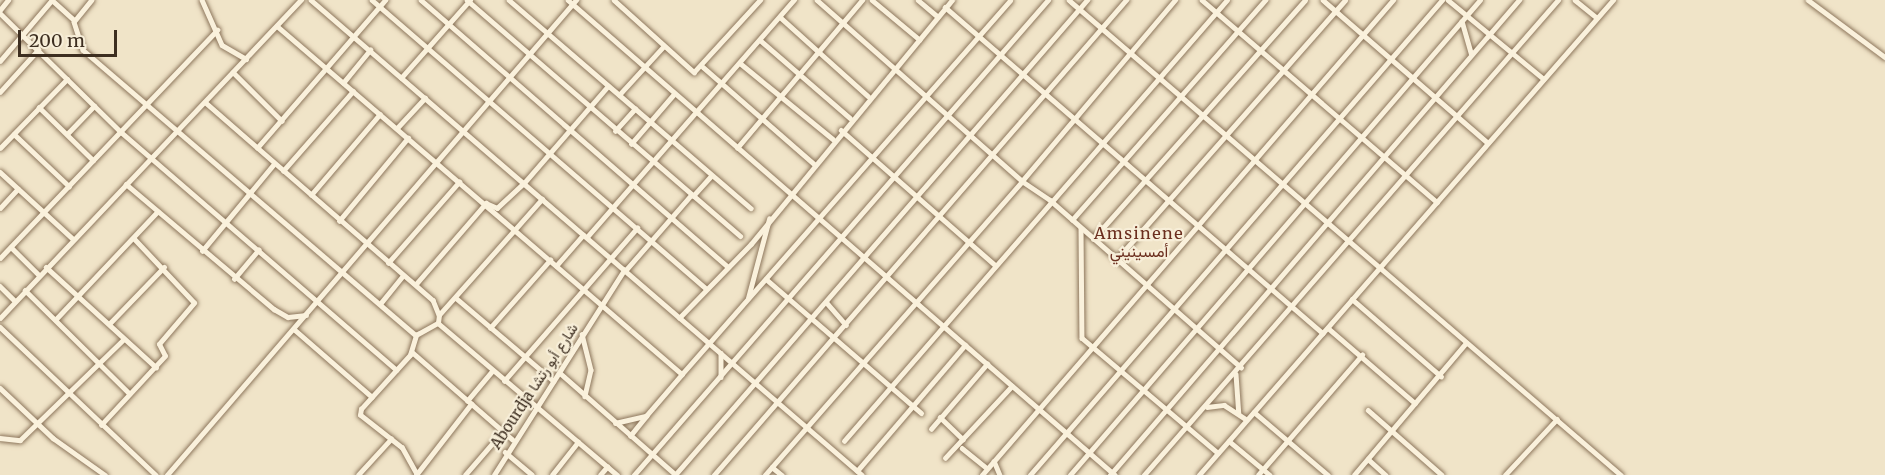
<!DOCTYPE html>
<html>
<head>
<meta charset="utf-8">
<style>
  body { margin:0 }
  #map { position:relative; width:1885px; height:475px; overflow:hidden; background:#f0e4c8; font-family:Merriweather,Vazirmatn,serif }
  div>[style] { position:absolute }
  [style*='--x'] { left:calc(var(--x)*1px); top:calc(var(--y)*1px); width:calc(var(--w)*1px); rotate:calc(var(--a)*1deg) }
  .roads { filter:drop-shadow(0 0 2px #8d765c) drop-shadow(0 0 2px #8d765c) }
  .minor>* { height:4.5px; margin:-2.25px; padding:0 2.25px; transform-origin:2.25px; border-radius:2.25px; background:#faf1dc }
  span { translate:-50% -50%; white-space:nowrap; text-align:center; line-height:1.15; -webkit-text-stroke:4.5px #f7eed8; paint-order:stroke }
  .street-label { font-size:15px; color:#3d2e20 }
  .neighbourhood-label { font-size:16px; color:#6b2e1e; letter-spacing:1.5px }
  .scale { position:absolute; left:18px; top:30px; width:99px; height:27px; box-sizing:border-box; border:3px solid #3d2e20; border-top:0; padding-left:8px; font-size:18px; line-height:21px; white-space:nowrap; color:#3d2e20; -webkit-text-stroke:4px #f7eed8; paint-order:stroke }
</style>
</head>
<body>
<div id="map">
  <div class="roads">
    <div class="minor">
      <div style="--x:52;--y:0;--w:30;--a:42"></div>
      <div style="--x:92;--y:0;--w:28;--a:129"></div>
      <div style="--x:74;--y:22;--w:29;--a:72"></div>
      <div style="--x:83;--y:50;--w:438;--a:40.6"></div>
      <div style="--x:202;--y:0;--w:49;--a:66"></div>
      <div style="--x:222;--y:45;--w:28;--a:30"></div>
      <div style="--x:311;--y:0;--w:727;--a:40.76"></div>
      <div style="--x:372;--y:0;--w:440;--a:40.8"></div>
      <div style="--x:421;--y:0;--w:405;--a:41"></div>
      <div style="--x:467;--y:0;--w:361;--a:40.8"></div>
      <div style="--x:509;--y:0;--w:319;--a:40.7"></div>
      <div style="--x:568;--y:0;--w:724;--a:40.97"></div>
      <div style="--x:614;--y:0;--w:108;--a:42"></div>
      <div style="--x:694;--y:72;--w:98;--a:-47.5"></div>
      <div style="--x:817;--y:0;--w:273;--a:41.4"></div>
      <div style="--x:1022;--y:181;--w:237;--a:-49.8"></div>
      <div style="--x:872;--y:0;--w:62;--a:39.8"></div>
      <div style="--x:918;--y:0;--w:26;--a:40"></div>
      <div style="--x:1069;--y:0;--w:728;--a:40.71"></div>
      <div style="--x:1202;--y:0;--w:310;--a:40.7"></div>
      <div style="--x:1323;--y:0;--w:218;--a:40.9"></div>
      <div style="--x:1448;--y:0;--w:124;--a:39.5"></div>
      <div style="--x:1575;--y:0;--w:28;--a:39"></div>
      <div style="--x:1808;--y:0;--w:96;--a:36.5"></div>
      <div style="--x:945;--y:7;--w:499;--a:40.8"></div>
      <div style="--x:0;--y:10;--w:13;--a:-51"></div>
      <div style="--x:0;--y:13;--w:170;--a:44.5"></div>
      <div style="--x:121;--y:132;--w:364;--a:40.8"></div>
      <div style="--x:780;--y:17;--w:118;--a:41.9"></div>
      <div style="--x:1462;--y:21;--w:35;--a:74"></div>
      <div style="--x:277;--y:26;--w:534;--a:40.67"></div>
      <div style="--x:682;--y:374;--w:497;--a:-48.7"></div>
      <div style="--x:760;--y:40;--w:119;--a:40.9"></div>
      <div style="--x:0;--y:61;--w:80;--a:-49.6"></div>
      <div style="--x:740;--y:63;--w:120;--a:39.3"></div>
      <div style="--x:703;--y:67;--w:147;--a:41.1"></div>
      <div style="--x:233;--y:72;--w:69;--a:45"></div>
      <div style="--x:401;--y:78;--w:104;--a:-48.5"></div>
      <div style="--x:343;--y:83;--w:43;--a:-50.7"></div>
      <div style="--x:0;--y:92;--w:57;--a:-47.9"></div>
      <div style="--x:619;--y:95;--w:65;--a:-47.5"></div>
      <div style="--x:205;--y:102;--w:302;--a:41"></div>
      <div style="--x:433;--y:300;--w:16;--a:68"></div>
      <div style="--x:39;--y:107;--w:76;--a:44.5"></div>
      <div style="--x:397;--y:128;--w:41;--a:-47"></div>
      <div style="--x:841;--y:130;--w:205;--a:41.2"></div>
      <div style="--x:615;--y:131;--w:30;--a:-48"></div>
      <div style="--x:14;--y:134;--w:76;--a:43.4"></div>
      <div style="--x:67;--y:134;--w:39;--a:-46"></div>
      <div style="--x:631;--y:144;--w:66;--a:-49.3"></div>
      <div style="--x:0;--y:148;--w:96;--a:-45.8"></div>
      <div style="--x:257;--y:148;--w:196;--a:-49.1"></div>
      <div style="--x:737;--y:148;--w:194;--a:-49.8"></div>
      <div style="--x:283;--y:171;--w:106;--a:-48.8"></div>
      <div style="--x:0;--y:172;--w:99;--a:42.5"></div>
      <div style="--x:126;--y:184;--w:194;--a:40.2"></div>
      <div style="--x:274;--y:309;--w:16;--a:30"></div>
      <div style="--x:288;--y:317;--w:18;--a:-6"></div>
      <div style="--x:311;--y:195;--w:106;--a:-49.6"></div>
      <div style="--x:693;--y:196;--w:27;--a:-48"></div>
      <div style="--x:0;--y:208;--w:26;--a:-47"></div>
      <div style="--x:1072;--y:220;--w:293;--a:-48.7"></div>
      <div style="--x:339;--y:221;--w:108;--a:-50.3"></div>
      <div style="--x:1081;--y:228;--w:110;--a:89.5"></div>
      <div style="--x:1082;--y:338;--w:178;--a:40.2"></div>
      <div style="--x:587;--y:237;--w:315;--a:-48.9"></div>
      <div style="--x:1093;--y:239;--w:319;--a:-48.4"></div>
      <div style="--x:11;--y:247;--w:40;--a:45"></div>
      <div style="--x:202;--y:251;--w:113;--a:-50.4"></div>
      <div style="--x:0;--y:258;--w:315;--a:-46.4"></div>
      <div style="--x:1116;--y:260;--w:346;--a:-48.6"></div>
      <div style="--x:388;--y:263;--w:108;--a:-48.8"></div>
      <div style="--x:556;--y:266;--w:41;--a:-48.9"></div>
      <div style="--x:46;--y:267;--w:149;--a:42.3"></div>
      <div style="--x:625;--y:271;--w:101;--a:-49"></div>
      <div style="--x:234;--y:279;--w:38;--a:-50"></div>
      <div style="--x:766;--y:279;--w:205;--a:40.8"></div>
      <div style="--x:416;--y:284;--w:107;--a:-49.2"></div>
      <div style="--x:486;--y:203;--w:12;--a:24"></div>
      <div style="--x:497;--y:208;--w:37;--a:-43"></div>
      <div style="--x:524;--y:183;--w:128;--a:-49.1"></div>
      <div style="--x:0;--y:286;--w:21;--a:45"></div>
      <div style="--x:25;--y:290;--w:146;--a:44.7"></div>
      <div style="--x:456;--y:298;--w:128;--a:40.3"></div>
      <div style="--x:748;--y:298;--w:82;--a:-75.1"></div>
      <div style="--x:1352;--y:299;--w:118;--a:40.9"></div>
      <div style="--x:827;--y:303;--w:29;--a:49"></div>
      <div style="--x:380;--y:304;--w:36;--a:-51"></div>
      <div style="--x:0;--y:318;--w:438;--a:-46.6"></div>
      <div style="--x:679;--y:318;--w:103;--a:-45.8"></div>
      <div style="--x:751;--y:244;--w:316;--a:-50.5"></div>
      <div style="--x:55;--y:320;--w:149;--a:-46.6"></div>
      <div style="--x:438;--y:323;--w:235;--a:40.3"></div>
      <div style="--x:109;--y:324;--w:79;--a:-46"></div>
      <div style="--x:0;--y:327;--w:215;--a:43.5"></div>
      <div style="--x:490;--y:328;--w:91;--a:-48.6"></div>
      <div style="--x:1328;--y:328;--w:115;--a:40.8"></div>
      <div style="--x:295;--y:330;--w:102;--a:41"></div>
      <div style="--x:582;--y:334;--w:37;--a:76"></div>
      <div style="--x:591;--y:370;--w:27;--a:103"></div>
      <div style="--x:412;--y:352;--w:133;--a:41"></div>
      <div style="--x:721;--y:353;--w:24;--a:90"></div>
      <div style="--x:560;--y:373;--w:154;--a:41.3"></div>
      <div style="--x:1236;--y:374;--w:39;--a:86"></div>
      <div style="--x:504;--y:381;--w:203;--a:-49"></div>
      <div style="--x:0;--y:388;--w:73;--a:43.3"></div>
      <div style="--x:53;--y:438;--w:64;--a:35.4"></div>
      <div style="--x:467;--y:401;--w:39;--a:-50"></div>
      <div style="--x:1207;--y:407;--w:17;--a:-7"></div>
      <div style="--x:1224;--y:405;--w:27;--a:33"></div>
      <div style="--x:1368;--y:410;--w:98;--a:41.3"></div>
      <div style="--x:1254;--y:412;--w:97;--a:40.4"></div>
      <div style="--x:940;--y:417;--w:32;--a:44"></div>
      <div style="--x:615;--y:423;--w:32;--a:-13"></div>
      <div style="--x:646;--y:416;--w:55;--a:-49.4"></div>
      <div style="--x:101;--y:425;--w:94;--a:-47.2"></div>
      <div style="--x:165;--y:356;--w:13;--a:-117"></div>
      <div style="--x:159;--y:344;--w:54;--a:-49.5"></div>
      <div style="--x:194;--y:303;--w:88;--a:-133.2"></div>
      <div style="--x:931;--y:429;--w:86;--a:-49.3"></div>
      <div style="--x:630;--y:436;--w:26;--a:-51"></div>
      <div style="--x:0;--y:438;--w:20;--a:6"></div>
      <div style="--x:20;--y:440;--w:144;--a:-44.2"></div>
      <div style="--x:844;--y:441;--w:584;--a:-49.03"></div>
      <div style="--x:1229;--y:441;--w:53;--a:39.7"></div>
      <div style="--x:962;--y:448;--w:32;--a:39"></div>
      <div style="--x:505;--y:452;--w:35;--a:40"></div>
      <div style="--x:945;--y:458;--w:98;--a:-47.1"></div>
      <div style="--x:1368;--y:459;--w:24;--a:42"></div>
      <div style="--x:994;--y:461;--w:15;--a:67"></div>
      <div style="--x:772;--y:467;--w:13;--a:39"></div>
      <div style="--x:857;--y:471;--w:166;--a:-49.4"></div>
      <div style="--x:167;--y:475;--w:627;--a:-49.27"></div>
      <div style="--x:358;--y:475;--w:49;--a:-47.5"></div>
      <div style="--x:416;--y:475;--w:90;--a:-52.2"></div>
      <div style="--x:417;--y:475;--w:31;--a:-119"></div>
      <div style="--x:402;--y:448;--w:53;--a:-141.8"></div>
      <div style="--x:360;--y:415;--w:6;--a:-81"></div>
      <div style="--x:361;--y:409;--w:73;--a:-47.8"></div>
      <div style="--x:410;--y:355;--w:21;--a:-73"></div>
      <div style="--x:416;--y:335;--w:25;--a:-29"></div>
      <div style="--x:438;--y:323;--w:8;--a:-83"></div>
      <div style="--x:439;--y:315;--w:155;--a:-48.4"></div>
      <div style="--x:465;--y:475;--w:58;--a:-49.2"></div>
      <div style="--x:494;--y:475;--w:243;--a:-57.6"></div>
      <div style="--x:552;--y:475;--w:42;--a:-51.8"></div>
      <div style="--x:600;--y:475;--w:11;--a:-49"></div>
      <div style="--x:634;--y:475;--w:630;--a:-48.93"></div>
      <div style="--x:675;--y:475;--w:629;--a:-49.06"></div>
      <div style="--x:714;--y:475;--w:629;--a:-49.06"></div>
      <div style="--x:765;--y:475;--w:390;--a:-48.8"></div>
      <div style="--x:1022;--y:181;--w:34;--a:34"></div>
      <div style="--x:1050;--y:200;--w:254;--a:41.2"></div>
      <div style="--x:982;--y:475;--w:628;--a:-49.13"></div>
      <div style="--x:1030;--y:475;--w:629;--a:-49.06"></div>
      <div style="--x:1070;--y:475;--w:627;--a:-49.2"></div>
      <div style="--x:1110;--y:475;--w:627;--a:-49.27"></div>
      <div style="--x:1144;--y:475;--w:630;--a:-48.93"></div>
      <div style="--x:1199;--y:475;--w:630;--a:-48.93"></div>
      <div style="--x:1258;--y:475;--w:159;--a:-49.1"></div>
      <div style="--x:1354;--y:475;--w:173;--a:-49.7"></div>
      <div style="--x:1505;--y:475;--w:76;--a:-47.1"></div>
    </div>
  </div>
  <div class="street-label">
    <span style="left:534px;top:386px;rotate:-57deg">Abourdja شارع أبو رتشا</span>
  </div>
  <div class="neighbourhood-label">
    <span style="left:1139px;top:242px">Amsinene<br>أمسينيني</span>
  </div>
  <div class="scale">200 m</div>
</div>
</body>
</html>
